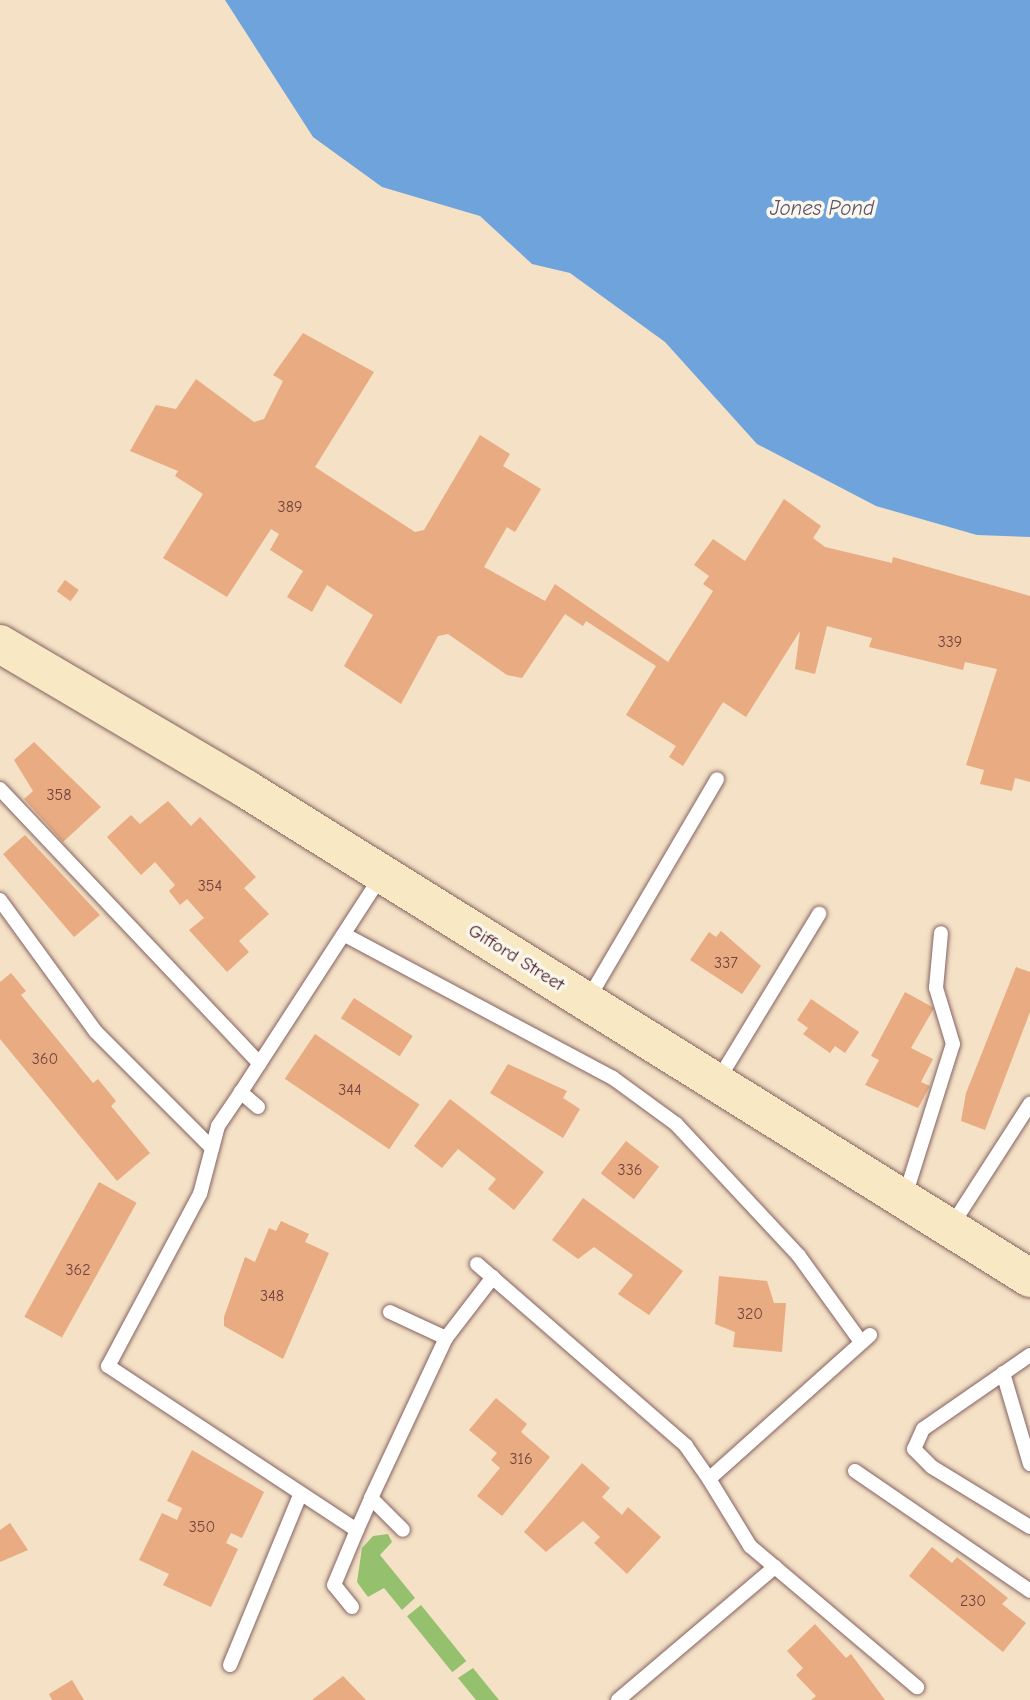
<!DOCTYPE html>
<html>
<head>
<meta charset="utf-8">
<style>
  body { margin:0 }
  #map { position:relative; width:1030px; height:1700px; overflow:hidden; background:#f4e1c6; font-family:"Comic Neue",sans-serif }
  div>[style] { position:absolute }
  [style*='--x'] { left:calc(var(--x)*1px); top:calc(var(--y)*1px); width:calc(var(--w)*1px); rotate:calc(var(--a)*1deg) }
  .green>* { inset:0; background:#95c16f; transform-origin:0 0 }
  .water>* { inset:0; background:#6ea4db }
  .building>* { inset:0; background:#e9ab81; transform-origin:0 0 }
  .roads { filter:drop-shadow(0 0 2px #866361) drop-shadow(0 0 2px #866361) }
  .service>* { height:14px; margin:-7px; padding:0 7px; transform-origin:7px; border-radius:7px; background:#fff }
  .secondary>* { height:38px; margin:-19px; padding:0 19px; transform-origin:19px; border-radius:19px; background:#f8e8c3 }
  span { translate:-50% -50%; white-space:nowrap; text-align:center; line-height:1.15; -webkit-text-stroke:7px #fbf7ec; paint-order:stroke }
  .number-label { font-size:16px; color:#724240 }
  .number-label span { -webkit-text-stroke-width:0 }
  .street-label { font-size:19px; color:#4a1f2b }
  .water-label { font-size:21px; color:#585471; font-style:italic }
</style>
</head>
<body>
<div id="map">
  <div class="green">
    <div style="clip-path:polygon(388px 1534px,392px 1542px,380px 1555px,415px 1598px,402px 1610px,384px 1588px,368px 1597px,357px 1582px,362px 1548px,373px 1536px)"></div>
    <div style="left:421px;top:1605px;width:72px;height:18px;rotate:51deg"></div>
    <div style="clip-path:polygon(473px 1668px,499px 1700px,476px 1700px,458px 1678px)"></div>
  </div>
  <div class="water">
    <div style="clip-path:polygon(225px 0,1030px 0,1030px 537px,977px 535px,876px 506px,757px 444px,665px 342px,570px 273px,532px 264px,480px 216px,382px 187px,313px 137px)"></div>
  </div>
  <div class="building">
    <div style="clip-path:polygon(303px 333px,374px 372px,315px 467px,415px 532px,424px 530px,480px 435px,510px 454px,503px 466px,541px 489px,515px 532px,507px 527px,484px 567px,545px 601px,555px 584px,668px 662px,713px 591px,703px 584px,709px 576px,694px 565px,713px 539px,745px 561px,784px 499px,821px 526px,813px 538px,825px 547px,892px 563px,893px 557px,1030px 596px,1030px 782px,1015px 778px,1012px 791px,980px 784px,984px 770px,966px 765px,997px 669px,965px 662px,963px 670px,869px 647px,872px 638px,827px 626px,815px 674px,795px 669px,800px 631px,746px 717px,723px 702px,683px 766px,669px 757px,676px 746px,626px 715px,656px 666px,586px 621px,583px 626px,565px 614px,522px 678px,507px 675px,448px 634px,438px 636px,401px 704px,344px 666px,373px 615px,327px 585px,312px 612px,287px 597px,303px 571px,270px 550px,279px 534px,271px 529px,227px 597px,163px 558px,203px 494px,175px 476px,178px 471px,130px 451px,156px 405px,176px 409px,196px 379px,254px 422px,264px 419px,283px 381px,273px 375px)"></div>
    <div style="left:65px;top:580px;width:17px;height:14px;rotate:36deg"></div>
    <div style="clip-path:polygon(34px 742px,101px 807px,63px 842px,24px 799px,33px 791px,14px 760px)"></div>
    <div style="clip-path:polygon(168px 801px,191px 826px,200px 817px,256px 877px,244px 888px,269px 914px,239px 941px,249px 952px,227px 972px,189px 930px,204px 918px,187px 899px,180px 905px,169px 891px,175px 885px,155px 862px,141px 875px,107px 837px,131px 815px,140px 824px)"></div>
    <div style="clip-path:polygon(25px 835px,100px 915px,74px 937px,3px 854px)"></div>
    <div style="clip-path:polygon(721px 931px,761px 966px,742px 994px,690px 960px,709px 932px,716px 937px)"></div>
    <div style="clip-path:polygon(1016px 967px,1030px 972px,1030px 1012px,985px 1130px,961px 1121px,966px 1093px)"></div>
    <div style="clip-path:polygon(11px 973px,26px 991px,21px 995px,93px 1083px,98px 1079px,116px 1101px,111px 1106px,150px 1153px,117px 1181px,0 1039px,0 982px)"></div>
    <div style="clip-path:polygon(905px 992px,934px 1008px,911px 1048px,933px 1059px,921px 1082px,930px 1086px,918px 1108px,865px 1085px,879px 1060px,871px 1056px)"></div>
    <div style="left:354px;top:998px;width:70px;height:24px;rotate:33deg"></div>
    <div style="clip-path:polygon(811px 999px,859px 1032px,845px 1053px,835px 1046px,830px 1053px,803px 1034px,808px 1028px,797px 1020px)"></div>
    <div style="left:315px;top:1034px;width:126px;height:54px;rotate:34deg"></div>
    <div style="clip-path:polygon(508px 1064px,567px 1091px,563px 1098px,580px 1109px,563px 1138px,490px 1093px)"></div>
    <div style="clip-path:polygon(450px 1099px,544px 1172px,514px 1210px,488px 1189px,496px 1179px,458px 1149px,442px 1168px,414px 1146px)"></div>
    <div style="left:626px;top:1141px;width:42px;height:41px;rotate:38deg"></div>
    <div style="left:99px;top:1182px;width:43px;height:154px;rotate:29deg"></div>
    <div style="clip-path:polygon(583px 1198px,683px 1271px,649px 1315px,618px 1294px,633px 1275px,594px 1247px,578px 1259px,552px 1240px)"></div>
    <div style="clip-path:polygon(281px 1221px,309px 1234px,305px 1242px,329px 1253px,283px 1359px,224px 1326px,224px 1317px,245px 1257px,255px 1262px,269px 1228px,276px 1231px)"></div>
    <div style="clip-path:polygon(719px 1276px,767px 1281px,774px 1303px,786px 1303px,782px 1352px,733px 1347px,735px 1332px,715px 1324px)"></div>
    <div style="clip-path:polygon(496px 1398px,527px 1424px,521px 1432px,550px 1457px,502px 1516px,477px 1496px,500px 1468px,491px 1460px,497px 1453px,469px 1430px)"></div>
    <div style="clip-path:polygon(192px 1450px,264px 1492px,242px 1538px,231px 1533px,226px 1543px,238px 1549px,211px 1607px,163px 1585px,169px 1574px,139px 1560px,162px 1513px,177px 1520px,182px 1508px,167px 1501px)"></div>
    <div style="clip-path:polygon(582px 1463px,610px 1488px,602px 1497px,622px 1515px,628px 1507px,661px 1537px,627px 1574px,594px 1543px,600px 1537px,583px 1521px,546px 1552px,524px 1532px)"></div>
    <div style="clip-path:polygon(10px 1523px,28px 1550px,0 1562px,0 1530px)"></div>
    <div style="clip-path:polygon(932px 1547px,952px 1563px,957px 1557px,1008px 1598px,1002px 1604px,1026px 1623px,1003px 1652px,909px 1576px)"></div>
    <div style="clip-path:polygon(815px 1624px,846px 1658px,851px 1654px,885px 1700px,811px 1700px,816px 1696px,796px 1675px,803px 1668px,787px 1651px)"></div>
    <div style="clip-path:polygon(343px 1676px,366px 1700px,312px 1700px)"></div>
    <div style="clip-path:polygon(72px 1680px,84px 1700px,52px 1700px,49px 1694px)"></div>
  </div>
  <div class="roads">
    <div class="service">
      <div style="--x:0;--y:789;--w:378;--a:46.6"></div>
      <div style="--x:0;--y:900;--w:163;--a:54"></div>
      <div style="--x:96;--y:1032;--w:164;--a:45"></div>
      <div style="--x:347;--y:936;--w:302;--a:28.1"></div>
      <div style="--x:613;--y:1078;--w:78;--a:36.1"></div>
      <div style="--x:676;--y:1124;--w:180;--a:47"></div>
      <div style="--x:799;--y:1256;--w:106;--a:54.2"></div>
      <div style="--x:587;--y:1001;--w:257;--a:-59.6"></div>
      <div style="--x:717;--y:1082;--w:197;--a:-58.7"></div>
      <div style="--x:241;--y:1092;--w:41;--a:124.1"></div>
      <div style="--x:218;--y:1126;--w:70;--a:104.8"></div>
      <div style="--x:200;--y:1194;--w:195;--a:118.1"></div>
      <div style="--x:108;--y:1366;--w:298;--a:33.4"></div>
      <div style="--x:357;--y:1530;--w:35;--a:-66"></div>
      <div style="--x:371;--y:1498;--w:45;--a:45"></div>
      <div style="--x:258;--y:1107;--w:23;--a:-139"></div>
      <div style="--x:241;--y:1092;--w:259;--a:-57"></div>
      <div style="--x:905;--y:1196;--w:159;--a:-72.5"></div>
      <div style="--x:953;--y:1044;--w:59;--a:-106.9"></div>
      <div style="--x:936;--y:988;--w:55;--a:-84.8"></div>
      <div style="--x:950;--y:1228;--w:148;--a:-57.2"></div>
      <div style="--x:477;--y:1264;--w:277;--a:41"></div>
      <div style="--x:686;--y:1446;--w:40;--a:55.1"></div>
      <div style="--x:709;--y:1479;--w:216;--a:-41.8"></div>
      <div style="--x:390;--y:1312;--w:62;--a:24.9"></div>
      <div style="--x:1030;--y:1355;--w:130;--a:145.3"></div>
      <div style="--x:923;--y:1429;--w:22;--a:114"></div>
      <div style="--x:914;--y:1449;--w:25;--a:45"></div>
      <div style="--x:932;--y:1467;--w:115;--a:31.5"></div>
      <div style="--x:1003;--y:1373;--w:95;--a:73.5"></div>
      <div style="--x:855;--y:1471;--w:212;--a:34.4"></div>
      <div style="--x:709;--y:1479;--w:79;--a:58.5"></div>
      <div style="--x:750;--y:1546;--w:219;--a:40.2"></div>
      <div style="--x:371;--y:1498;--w:177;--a:-64.9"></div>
      <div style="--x:446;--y:1338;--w:77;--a:-52.4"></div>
      <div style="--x:352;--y:1607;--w:28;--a:-129"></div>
      <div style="--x:334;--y:1585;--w:60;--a:-67.3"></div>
      <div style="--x:230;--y:1665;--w:184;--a:-67.6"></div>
      <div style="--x:618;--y:1700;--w:206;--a:-40.3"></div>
    </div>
    <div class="secondary">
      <div style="--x:0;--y:644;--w:286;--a:30.5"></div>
      <div style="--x:246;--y:789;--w:924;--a:31.95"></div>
    </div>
  </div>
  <div class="number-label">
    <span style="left:290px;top:507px">389</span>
    <span style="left:950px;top:642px">339</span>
    <span style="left:59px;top:795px">358</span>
    <span style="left:210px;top:886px">354</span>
    <span style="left:726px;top:963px">337</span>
    <span style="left:45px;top:1059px">360</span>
    <span style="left:350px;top:1090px">344</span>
    <span style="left:630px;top:1170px">336</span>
    <span style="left:78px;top:1270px">362</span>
    <span style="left:272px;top:1296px">348</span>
    <span style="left:750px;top:1314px">320</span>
    <span style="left:521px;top:1459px">316</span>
    <span style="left:202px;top:1527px">350</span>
    <span style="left:973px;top:1601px">230</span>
  </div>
  <div class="street-label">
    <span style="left:516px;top:958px;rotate:32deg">Gifford Street</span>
  </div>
  <div class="water-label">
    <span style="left:822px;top:208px">Jones Pond</span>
  </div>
</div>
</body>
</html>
